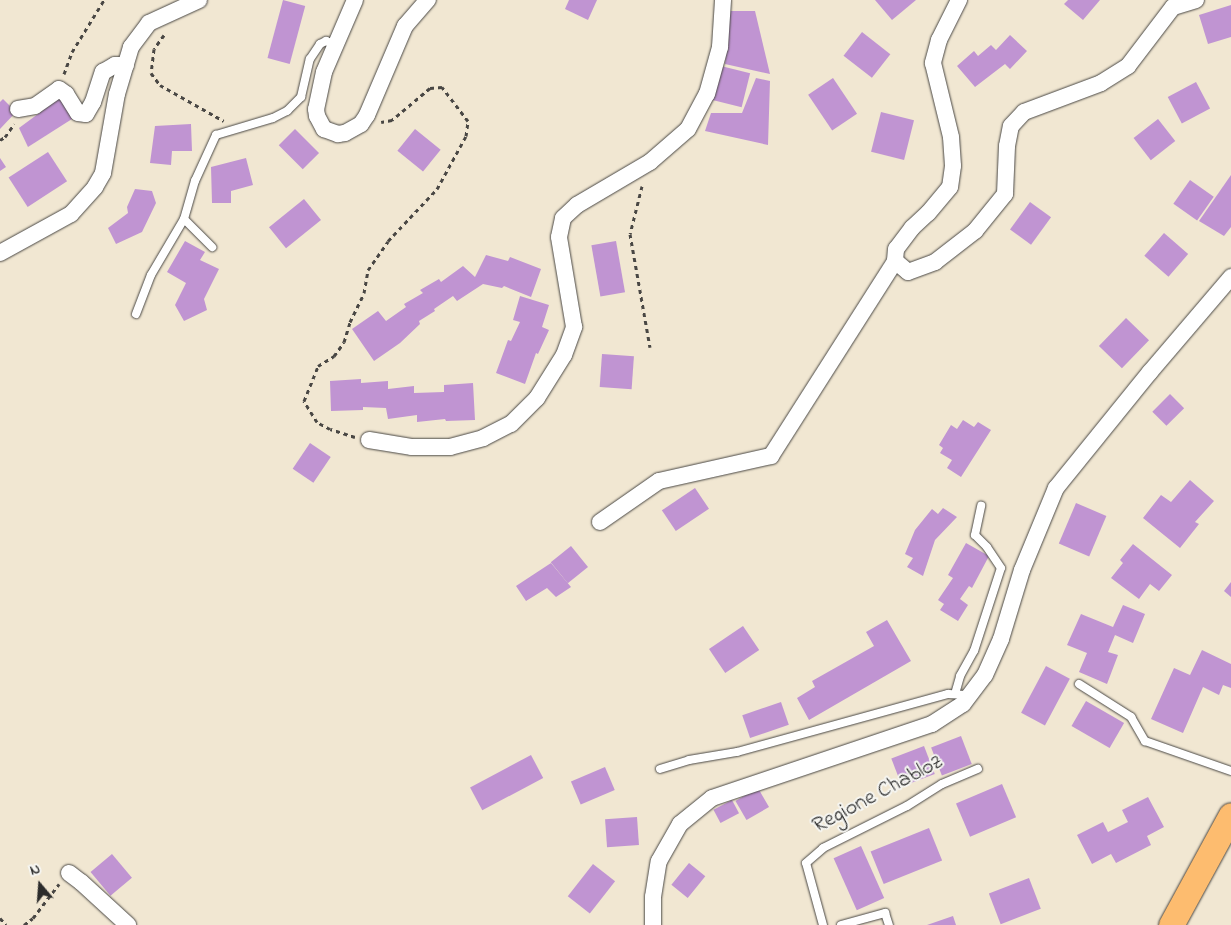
<!DOCTYPE html>
<html>
<head>
<meta charset="utf-8">
<style>
  body { margin:0 }
  #map { position:relative; width:1231px; height:925px; overflow:hidden; background:#f1e7d2; font-family:"Indie Flower",sans-serif }
  div>[style] { position:absolute }
  [style*='--x'] { left:calc(var(--x)*1px); top:calc(var(--y)*1px); width:calc(var(--w)*1px); rotate:calc(var(--a)*1deg) }
  .building>* { inset:0; background:#c094d2; transform-origin:0 0 }
  .path>* { height:3px; margin-top:-1.5px; transform-origin:0; background:repeating-linear-gradient(90deg,#494744 0 4px,transparent 0 8px) }
  .roads { filter:drop-shadow(0 0 1px #494744) drop-shadow(0 0 1px #494744) }
  .lane>* { height:8px; margin:-4px; padding:0 4px; transform-origin:4px; border-radius:4px; background:#fff }
  .street>* { height:16px; margin:-8px; padding:0 8px; transform-origin:8px; border-radius:8px; background:#fff }
  .primary>* { height:25px; margin:-12.5px; padding:0 12.5px; transform-origin:12.5px; border-radius:12.5px; background:#fdbc6f }
  span { translate:-50% -50%; white-space:nowrap; text-align:center; line-height:1.15; -webkit-text-stroke:4px #f6f6f2; paint-order:stroke }
  .street-label { font-size:22px; color:#2b2b2b }
  .north { position:absolute; left:15px; top:860px; width:50px; height:50px; -webkit-text-stroke:4px #f6f6f2; paint-order:stroke; rotate:342deg; font-size:14px; font-weight:700; line-height:20px; text-align:center; color:#2b2b2b }
  .north::after { content:''; display:block; margin:auto; width:18px; height:22px; background:#2b2b2b; clip-path:polygon(50% 0,100% 100%,50% 72%,0 100%) }
</style>
</head>
<body>
<div id="map">
  <div class="building">
    <div style="left:283px;top:0;width:23px;height:60px;rotate:15deg"></div>
    <div style="clip-path:polygon(569px 0,597px 0,588px 20px,565px 9px)"></div>
    <div style="clip-path:polygon(875px 0,916px 0,892px 20px)"></div>
    <div style="clip-path:polygon(1068px 0,1100px 0,1083px 20px,1064px 4px)"></div>
    <div style="clip-path:polygon(1231px 5px,1231px 37px,1208px 44px,1199px 15px)"></div>
    <div style="clip-path:polygon(730px 11px,755px 11px,770px 74px,725px 64px)"></div>
    <div style="left:862px;top:32px;width:36px;height:30px;rotate:38deg"></div>
    <div style="clip-path:polygon(1010px 35px,1027px 51px,1010px 69px,1005px 64px,975px 87px,957px 66px,974px 51px,978px 56px,991px 45px,996px 50px)"></div>
    <div style="left:721px;top:66px;width:30px;height:35px;rotate:14deg"></div>
    <div style="clip-path:polygon(756px 78px,770px 81px,768px 145px,705px 131px,711px 113px,742px 113px)"></div>
    <div style="left:833px;top:78px;width:43px;height:30px;rotate:56deg"></div>
    <div style="left:1196px;top:82px;width:30px;height:32px;rotate:62deg"></div>
    <div style="clip-path:polygon(61px 97px,72px 119px,28px 147px,19px 128px)"></div>
    <div style="clip-path:polygon(3px 99px,16px 112px,0 129px,0 102px)"></div>
    <div style="left:881px;top:112px;width:34px;height:41px;rotate:14deg"></div>
    <div style="left:1158px;top:119px;width:28px;height:31px;rotate:52deg"></div>
    <div style="clip-path:polygon(191px 124px,192px 151px,172px 151px,171px 165px,150px 163px,155px 126px)"></div>
    <div style="left:295px;top:129px;width:34px;height:23px;rotate:45deg"></div>
    <div style="left:415px;top:129px;width:33px;height:28px;rotate:39deg"></div>
    <div style="left:48px;top:152px;width:35px;height:47px;rotate:57deg"></div>
    <div style="clip-path:polygon(0 158px,6px 167px,0 171px)"></div>
    <div style="clip-path:polygon(246px 158px,253px 185px,231px 191px,231px 203px,212px 203px,211px 167px)"></div>
    <div style="clip-path:polygon(1231px 175px,1231px 227px,1224px 236px,1199px 221px)"></div>
    <div style="left:1190px;top:180px;width:29px;height:29px;rotate:35deg"></div>
    <div style="clip-path:polygon(135px 189px,152px 191px,156px 203px,142px 232px,116px 244px,108px 228px,128px 213px,127px 207px)"></div>
    <div style="left:304px;top:199px;width:27px;height:45px;rotate:51deg"></div>
    <div style="left:1030px;top:202px;width:26px;height:34px;rotate:36deg"></div>
    <div style="left:1164px;top:233px;width:32px;height:30px;rotate:41deg"></div>
    <div style="clip-path:polygon(185px 241px,205px 252px,200px 260px,219px 269px,204px 299px,207px 310px,184px 321px,175px 305px,186px 283px,167px 272px)"></div>
    <div style="left:616px;top:241px;width:52px;height:25px;rotate:80deg"></div>
    <div style="clip-path:polygon(486px 255px,508px 261px,510px 257px,541px 269px,531px 297px,504px 286px,502px 288px,483px 284px,457px 301px,453px 296px,434px 309px,435px 311px,419px 321px,420px 324px,400px 343px,374px 361px,352px 329px,378px 311px,386px 321px,406px 307px,404px 304px,423px 293px,420px 290px,439px 279px,441px 282px,463px 266px,475px 277px)"></div>
    <div style="clip-path:polygon(520px 296px,549px 305px,542px 327px,549px 330px,538px 354px,536px 353px,525px 384px,496px 373px,508px 340px,511px 341px,520px 322px,513px 320px)"></div>
    <div style="left:1126px;top:318px;width:32px;height:39px;rotate:44deg"></div>
    <div style="left:602px;top:354px;width:32px;height:33px;rotate:4deg"></div>
    <div style="clip-path:polygon(361px 379px,361px 383px,388px 381px,388px 389px,414px 386px,414px 393px,444px 392px,444px 385px,473px 383px,475px 420px,446px 421px,445px 419px,417px 422px,417px 415px,388px 419px,386px 408px,363px 407px,363px 410px,331px 411px,330px 381px)"></div>
    <div style="left:1170px;top:394px;width:20px;height:25px;rotate:45deg"></div>
    <div style="clip-path:polygon(963px 420px,974px 427px,978px 422px,991px 430px,961px 477px,947px 468px,952px 460px,940px 453px,943px 448px,939px 445px,951px 425px,957px 429px)"></div>
    <div style="left:310px;top:443px;width:25px;height:31px;rotate:34deg"></div>
    <div style="clip-path:polygon(1190px 480px,1214px 501px,1195px 522px,1199px 524px,1180px 548px,1143px 518px,1161px 495px,1171px 502px)"></div>
    <div style="left:695px;top:488px;width:25px;height:40px;rotate:56deg"></div>
    <div style="left:1076px;top:503px;width:33px;height:44px;rotate:23deg"></div>
    <div style="clip-path:polygon(943px 508px,957px 517px,935px 540px,923px 576px,907px 567px,913px 558px,905px 554px,915px 530px,932px 509px,938px 514px)"></div>
    <div style="clip-path:polygon(966px 543px,989px 556px,972px 588px,969px 586px,960px 599px,968px 605px,958px 621px,940px 610px,944px 604px,938px 600px,953px 578px,948px 575px)"></div>
    <div style="clip-path:polygon(1133px 544px,1172px 575px,1159px 591px,1150px 584px,1139px 599px,1111px 578px,1123px 563px,1120px 560px)"></div>
    <div style="left:571px;top:546px;width:27px;height:26px;rotate:51deg"></div>
    <div style="clip-path:polygon(551px 563px,571px 587px,556px 597px,547px 588px,526px 601px,516px 586px)"></div>
    <div style="clip-path:polygon(1231px 582px,1231px 597px,1224px 591px)"></div>
    <div style="clip-path:polygon(1123px 605px,1145px 614px,1133px 643px,1115px 635px,1108px 652px,1118px 655px,1107px 684px,1079px 672px,1087px 653px,1067px 645px,1081px 614px,1113px 627px)"></div>
    <div style="clip-path:polygon(887px 620px,911px 661px,809px 720px,797px 698px,815px 687px,812px 681px,874px 646px,866px 632px)"></div>
    <div style="left:743px;top:626px;width:29px;height:41px;rotate:56deg"></div>
    <div style="clip-path:polygon(1202px 650px,1231px 664px,1231px 688px,1223px 685px,1219px 695px,1203px 687px,1183px 733px,1151px 719px,1174px 668px,1190px 675px)"></div>
    <div style="left:1046px;top:666px;width:27px;height:53px;rotate:28deg"></div>
    <div style="left:1086px;top:701px;width:44px;height:29px;rotate:30deg"></div>
    <div style="left:781px;top:702px;width:24px;height:41px;rotate:71deg"></div>
    <div style="left:961px;top:736px;width:30px;height:32px;rotate:69deg"></div>
    <div style="left:924px;top:746px;width:30px;height:35px;rotate:69deg"></div>
    <div style="left:531px;top:755px;width:26px;height:69px;rotate:62deg"></div>
    <div style="left:605px;top:767px;width:25px;height:37px;rotate:67deg"></div>
    <div style="left:1002px;top:784px;width:36px;height:50px;rotate:67deg"></div>
    <div style="left:758px;top:788px;width:22px;height:26px;rotate:60deg"></div>
    <div style="clip-path:polygon(1148px 797px,1164px 827px,1147px 836px,1151px 845px,1116px 863px,1111px 854px,1092px 864px,1077px 835px,1103px 822px,1108px 832px,1128px 822px,1122px 810px)"></div>
    <div style="left:732px;top:800px;width:15px;height:21px;rotate:62deg"></div>
    <div style="left:637px;top:817px;width:28px;height:32px;rotate:86deg"></div>
    <div style="left:929px;top:828px;width:35px;height:63px;rotate:68deg"></div>
    <div style="left:861px;top:846px;width:57px;height:30px;rotate:66deg"></div>
    <div style="left:112px;top:854px;width:31px;height:28px;rotate:50deg"></div>
    <div style="left:689px;top:863px;width:21px;height:28px;rotate:39deg"></div>
    <div style="left:593px;top:864px;width:28px;height:41px;rotate:38deg"></div>
    <div style="left:1029px;top:878px;width:33px;height:43px;rotate:69deg"></div>
    <div style="clip-path:polygon(953px 916px,956px 925px,927px 925px)"></div>
  </div>
  <div class="path">
    <div style="--x:164;--y:35;--w:17;--a:126"></div>
    <div style="--x:154;--y:49;--w:24;--a:97"></div>
    <div style="--x:151;--y:73;--w:15;--a:53"></div>
    <div style="--x:160;--y:85;--w:73;--a:29.4"></div>
    <div style="--x:64;--y:74;--w:23;--a:-70"></div>
    <div style="--x:72;--y:52;--w:61;--a:-58.4"></div>
    <div style="--x:0;--y:140;--w:6;--a:-31"></div>
    <div style="--x:5;--y:137;--w:16;--a:-55"></div>
    <div style="--x:642;--y:186;--w:49;--a:104"></div>
    <div style="--x:630;--y:234;--w:115;--a:80"></div>
    <div style="--x:355;--y:437;--w:26;--a:-162"></div>
    <div style="--x:330;--y:429;--w:15;--a:-152"></div>
    <div style="--x:317;--y:422;--w:25;--a:-122"></div>
    <div style="--x:304;--y:401;--w:38;--a:-68"></div>
    <div style="--x:318;--y:366;--w:19;--a:-32"></div>
    <div style="--x:334;--y:356;--w:17;--a:-54"></div>
    <div style="--x:344;--y:342;--w:21;--a:-73"></div>
    <div style="--x:350;--y:322;--w:32;--a:-64"></div>
    <div style="--x:364;--y:293;--w:23;--a:-80"></div>
    <div style="--x:368;--y:270;--w:35;--a:-55"></div>
    <div style="--x:388;--y:241;--w:71;--a:-46.7"></div>
    <div style="--x:437;--y:189;--w:60;--a:-61.3"></div>
    <div style="--x:466;--y:136;--w:15;--a:-82"></div>
    <div style="--x:468;--y:121;--w:43;--a:-127.4"></div>
    <div style="--x:442;--y:87;--w:12;--a:175"></div>
    <div style="--x:430;--y:88;--w:50;--a:139.9"></div>
    <div style="--x:392;--y:120;--w:11;--a:170"></div>
    <div style="--x:0;--y:918;--w:9;--a:49"></div>
    <div style="--x:24;--y:925;--w:11;--a:-38"></div>
    <div style="--x:33;--y:918;--w:43;--a:-52.6"></div>
  </div>
  <div class="roads">
    <div class="lane">
      <div style="--x:184;--y:219;--w:40;--a:45"></div>
      <div style="--x:136;--y:314;--w:42;--a:-69"></div>
      <div style="--x:151;--y:275;--w:65;--a:-59.5"></div>
      <div style="--x:184;--y:219;--w:40;--a:-74"></div>
      <div style="--x:195;--y:181;--w:51;--a:-65.5"></div>
      <div style="--x:216;--y:135;--w:59;--a:-16.6"></div>
      <div style="--x:273;--y:118;--w:16;--a:-27"></div>
      <div style="--x:287;--y:111;--w:20;--a:-45"></div>
      <div style="--x:301;--y:97;--w:39;--a:-77"></div>
      <div style="--x:310;--y:59;--w:18;--a:-56"></div>
      <div style="--x:320;--y:44;--w:7;--a:-27"></div>
      <div style="--x:326;--y:41;--w:9;--a:21"></div>
      <div style="--x:1079;--y:684;--w:62;--a:32.4"></div>
      <div style="--x:1131;--y:717;--w:28;--a:60"></div>
      <div style="--x:1145;--y:741;--w:91;--a:19.2"></div>
      <div style="--x:955;--y:694;--w:19;--a:-74"></div>
      <div style="--x:960;--y:676;--w:29;--a:-61"></div>
      <div style="--x:974;--y:651;--w:87;--a:-72"></div>
      <div style="--x:1001;--y:568;--w:25;--a:-124"></div>
      <div style="--x:987;--y:547;--w:17;--a:-135"></div>
      <div style="--x:975;--y:535;--w:30;--a:-78"></div>
      <div style="--x:660;--y:769;--w:30;--a:-17"></div>
      <div style="--x:689;--y:760;--w:49;--a:-9.5"></div>
      <div style="--x:737;--y:752;--w:219;--a:-15.4"></div>
      <div style="--x:948;--y:694;--w:22;--a:3"></div>
      <div style="--x:823;--y:925;--w:64;--a:-105.3"></div>
      <div style="--x:806;--y:863;--w:23;--a:-41"></div>
      <div style="--x:823;--y:848;--w:94;--a:-26.6"></div>
      <div style="--x:907;--y:806;--w:41;--a:-32.2"></div>
      <div style="--x:942;--y:784;--w:39;--a:-23"></div>
      <div style="--x:841;--y:925;--w:46;--a:-15.3"></div>
      <div style="--x:885;--y:913;--w:13;--a:72"></div>
    </div>
    <div class="street">
      <div style="--x:355;--y:0;--w:78;--a:113.3"></div>
      <div style="--x:324;--y:72;--w:38;--a:102"></div>
      <div style="--x:316;--y:109;--w:7;--a:82"></div>
      <div style="--x:317;--y:116;--w:15;--a:62"></div>
      <div style="--x:324;--y:129;--w:15;--a:20"></div>
      <div style="--x:338;--y:134;--w:7;--a:-8"></div>
      <div style="--x:345;--y:133;--w:18;--a:-29"></div>
      <div style="--x:361;--y:124;--w:11;--a:-56"></div>
      <div style="--x:367;--y:115;--w:97;--a:-66.9"></div>
      <div style="--x:405;--y:26;--w:35;--a:-49"></div>
      <div style="--x:959;--y:0;--w:45;--a:116.6"></div>
      <div style="--x:939;--y:40;--w:24;--a:105"></div>
      <div style="--x:933;--y:63;--w:76;--a:76.3"></div>
      <div style="--x:951;--y:137;--w:29;--a:86"></div>
      <div style="--x:953;--y:166;--w:21;--a:98"></div>
      <div style="--x:950;--y:187;--w:34;--a:130"></div>
      <div style="--x:928;--y:213;--w:22;--a:137"></div>
      <div style="--x:912;--y:228;--w:26;--a:127"></div>
      <div style="--x:896;--y:249;--w:12;--a:95"></div>
      <div style="--x:895;--y:261;--w:17;--a:40"></div>
      <div style="--x:908;--y:272;--w:29;--a:-20"></div>
      <div style="--x:935;--y:262;--w:51;--a:-37.8"></div>
      <div style="--x:975;--y:231;--w:48;--a:-51"></div>
      <div style="--x:1005;--y:194;--w:48;--a:-87.6"></div>
      <div style="--x:1007;--y:146;--w:20;--a:-79"></div>
      <div style="--x:1011;--y:126;--w:19;--a:-47"></div>
      <div style="--x:1024;--y:112;--w:82;--a:-20.6"></div>
      <div style="--x:1101;--y:83;--w:32;--a:-32"></div>
      <div style="--x:1128;--y:66;--w:74;--a:-52.7"></div>
      <div style="--x:1173;--y:7;--w:24;--a:-17"></div>
      <div style="--x:18;--y:109;--w:17;--a:-10"></div>
      <div style="--x:35;--y:106;--w:29;--a:-35"></div>
      <div style="--x:59;--y:89;--w:9;--a:36"></div>
      <div style="--x:66;--y:94;--w:22;--a:58"></div>
      <div style="--x:78;--y:113;--w:8;--a:7"></div>
      <div style="--x:86;--y:114;--w:14;--a:-60"></div>
      <div style="--x:93;--y:102;--w:32;--a:-72"></div>
      <div style="--x:103;--y:72;--w:14;--a:-30"></div>
      <div style="--x:115;--y:65;--w:11;--a:0"></div>
      <div style="--x:0;--y:253;--w:81;--a:-28.8"></div>
      <div style="--x:71;--y:214;--w:36;--a:-48"></div>
      <div style="--x:95;--y:187;--w:16;--a:-60"></div>
      <div style="--x:103;--y:173;--w:80;--a:-80"></div>
      <div style="--x:117;--y:94;--w:49;--a:-73.4"></div>
      <div style="--x:131;--y:47;--w:30;--a:-53"></div>
      <div style="--x:149;--y:23;--w:55;--a:-24.7"></div>
      <div style="--x:369;--y:440;--w:44;--a:9.2"></div>
      <div style="--x:412;--y:447;--w:38;--a:0"></div>
      <div style="--x:450;--y:447;--w:34;--a:-15"></div>
      <div style="--x:483;--y:438;--w:31;--a:-27"></div>
      <div style="--x:511;--y:424;--w:37;--a:-45"></div>
      <div style="--x:537;--y:398;--w:51;--a:-57.9"></div>
      <div style="--x:564;--y:355;--w:30;--a:-70"></div>
      <div style="--x:574;--y:327;--w:91;--a:-99.5"></div>
      <div style="--x:559;--y:237;--w:19;--a:-78"></div>
      <div style="--x:563;--y:218;--w:19;--a:-43"></div>
      <div style="--x:577;--y:205;--w:85;--a:-30.5"></div>
      <div style="--x:650;--y:162;--w:50;--a:-41"></div>
      <div style="--x:688;--y:129;--w:40;--a:-62"></div>
      <div style="--x:707;--y:94;--w:49;--a:-74.5"></div>
      <div style="--x:720;--y:47;--w:47;--a:-86.3"></div>
      <div style="--x:600;--y:522;--w:72;--a:-34.8"></div>
      <div style="--x:659;--y:481;--w:115;--a:-12.6"></div>
      <div style="--x:771;--y:456;--w:231;--a:-57.5"></div>
      <div style="--x:69;--y:873;--w:15;--a:37"></div>
      <div style="--x:81;--y:882;--w:64;--a:42.5"></div>
      <div style="--x:653;--y:925;--w:28;--a:-90"></div>
      <div style="--x:653;--y:897;--w:36;--a:-81"></div>
      <div style="--x:659;--y:861;--w:43;--a:-60.4"></div>
      <div style="--x:680;--y:824;--w:41;--a:-39.1"></div>
      <div style="--x:712;--y:798;--w:232;--a:-18.6"></div>
      <div style="--x:932;--y:724;--w:37;--a:-33"></div>
      <div style="--x:963;--y:704;--w:36;--a:-53"></div>
      <div style="--x:985;--y:675;--w:39;--a:-66"></div>
      <div style="--x:1001;--y:639;--w:72;--a:-73.1"></div>
      <div style="--x:1022;--y:570;--w:89;--a:-67.5"></div>
      <div style="--x:1056;--y:488;--w:149;--a:-51"></div>
      <div style="--x:1150;--y:372;--w:125;--a:-49.5"></div>
    </div>
    <div class="primary">
      <div style="--x:1171;--y:925;--w:125;--a:-61.4"></div>
    </div>
  </div>
  <div class="street-label">
    <span style="left:878px;top:795px;rotate:-28deg">Regione Chabloz</span>
  </div>
  <div class="north">N</div>
</div>
</body>
</html>
